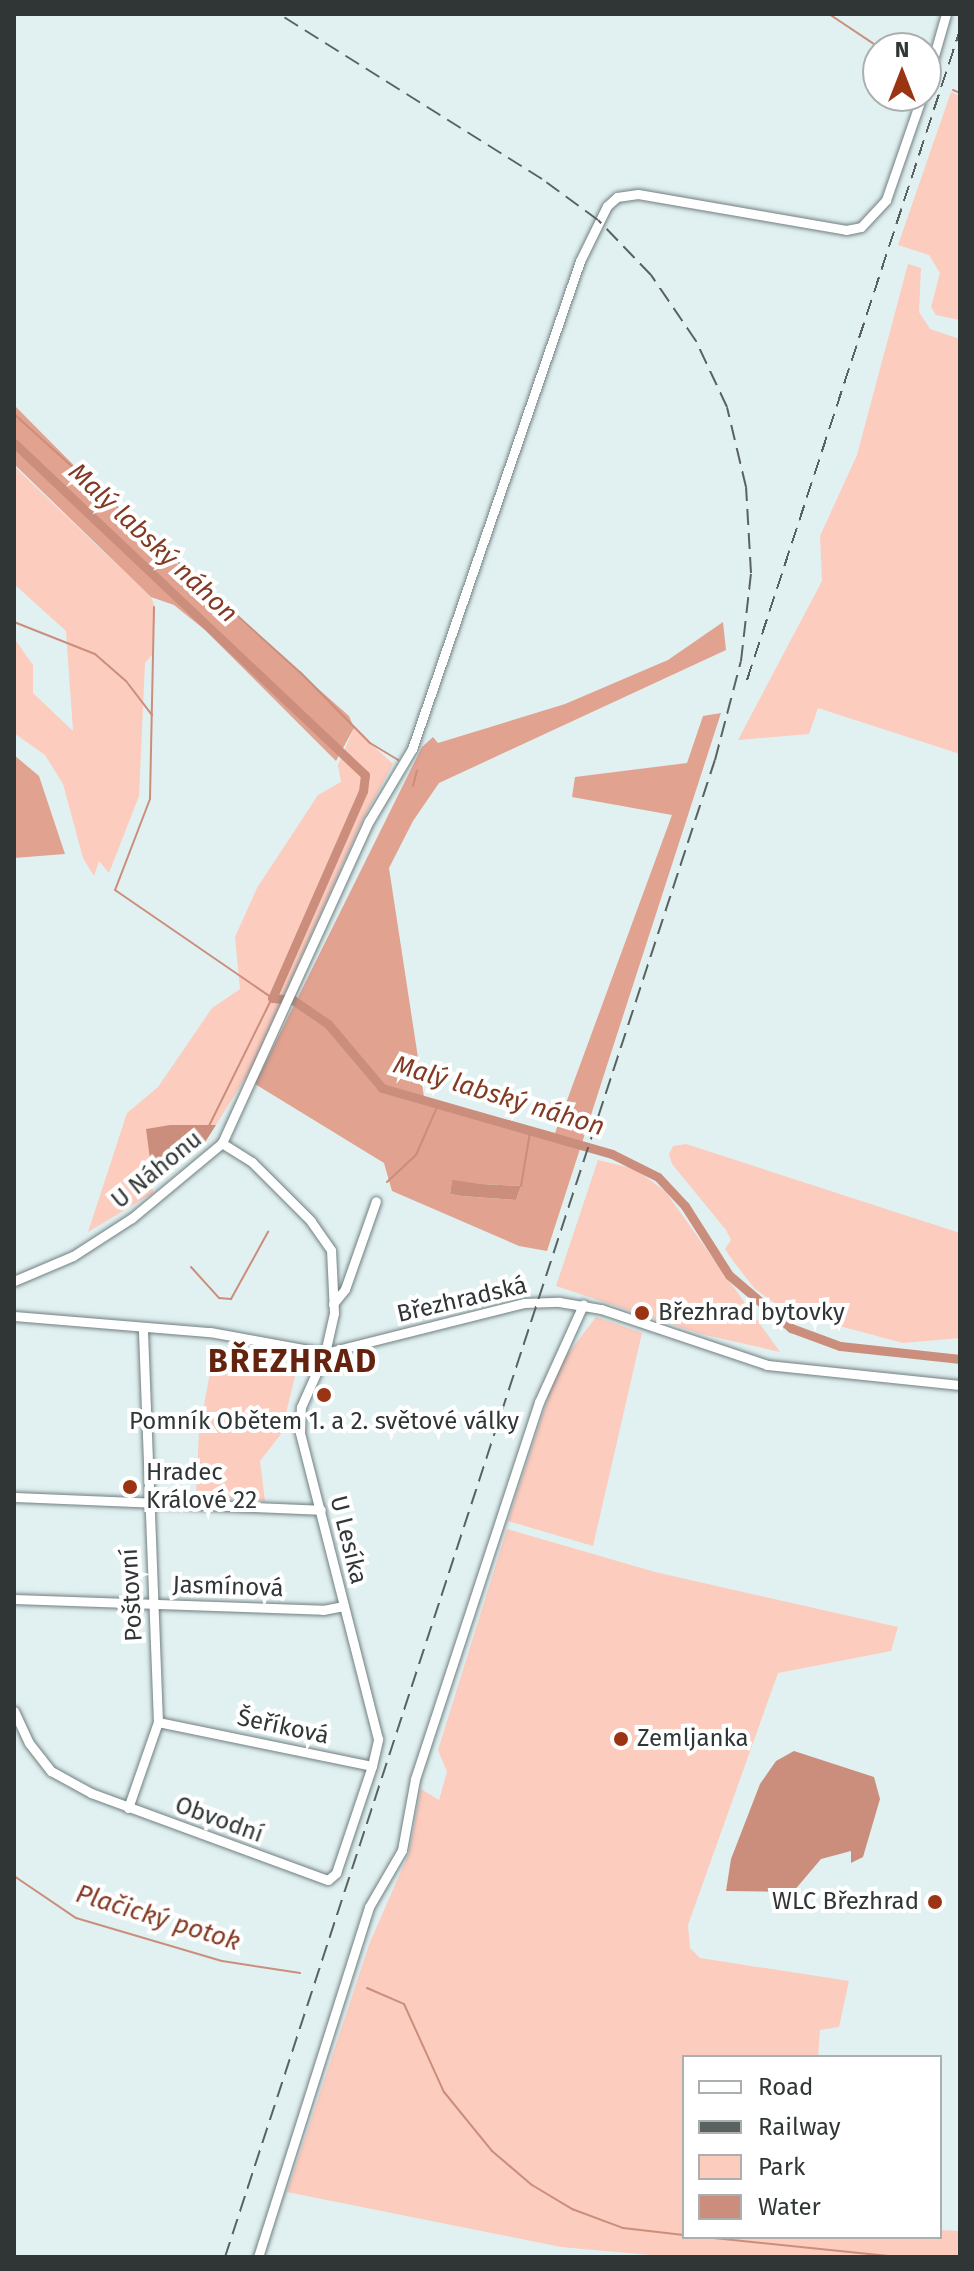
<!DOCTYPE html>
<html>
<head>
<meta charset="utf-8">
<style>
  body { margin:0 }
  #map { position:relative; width:974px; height:2271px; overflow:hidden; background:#e1f1f1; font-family:"Fira Sans",sans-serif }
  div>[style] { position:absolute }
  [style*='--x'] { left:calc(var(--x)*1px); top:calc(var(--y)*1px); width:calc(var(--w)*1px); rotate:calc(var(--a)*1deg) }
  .green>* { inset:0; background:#fcccbe }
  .forest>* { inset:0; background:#e1a290 }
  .water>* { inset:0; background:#cb8e7c }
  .stream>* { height:2px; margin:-1px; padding:0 1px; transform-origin:1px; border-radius:1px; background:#cb8e7c }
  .canal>* { height:9px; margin:-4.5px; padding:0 4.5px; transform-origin:4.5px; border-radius:4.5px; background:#cb8e7c }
  .roads { filter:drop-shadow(0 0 2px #717f80) drop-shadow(0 0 2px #717f80) }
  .minor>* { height:9px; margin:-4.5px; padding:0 4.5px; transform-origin:4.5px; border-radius:4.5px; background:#fff }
  .rail>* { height:2px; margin-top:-1px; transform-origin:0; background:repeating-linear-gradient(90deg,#596161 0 16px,transparent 0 24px) }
  .dots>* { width:22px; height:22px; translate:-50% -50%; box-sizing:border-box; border:4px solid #fff; border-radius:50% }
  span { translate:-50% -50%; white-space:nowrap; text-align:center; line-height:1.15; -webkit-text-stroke:8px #fff; paint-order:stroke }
  .street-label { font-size:24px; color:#303636 }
  .poi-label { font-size:24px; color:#303636 }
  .left { translate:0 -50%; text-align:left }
  .right { translate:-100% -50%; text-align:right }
  .water-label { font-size:26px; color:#843923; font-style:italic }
  .district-label { font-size:32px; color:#64230e; font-weight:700; letter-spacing:2px }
  .frame { position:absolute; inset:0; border:16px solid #303636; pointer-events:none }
  .legend { position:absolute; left:682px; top:2055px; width:260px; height:184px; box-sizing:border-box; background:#fff; border:2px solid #acafaf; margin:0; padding:10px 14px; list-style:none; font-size:24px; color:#303636 }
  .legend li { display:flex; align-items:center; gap:16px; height:40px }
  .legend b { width:40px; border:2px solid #acafaf }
  .north { position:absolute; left:862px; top:32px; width:80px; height:80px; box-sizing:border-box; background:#fff; border:2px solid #acafaf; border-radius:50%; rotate:0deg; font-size:22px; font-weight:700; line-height:32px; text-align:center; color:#303636 }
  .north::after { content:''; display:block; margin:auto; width:28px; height:36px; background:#9b3412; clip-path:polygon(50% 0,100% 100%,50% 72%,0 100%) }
</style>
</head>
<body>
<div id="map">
  <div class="green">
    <div style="clip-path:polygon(951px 92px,960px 96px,960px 320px,936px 315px,931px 307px,940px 273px,929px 255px,898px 245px)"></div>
    <div style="clip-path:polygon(908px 264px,921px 268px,919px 312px,930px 329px,960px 339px,960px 754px,818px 708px,809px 734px,738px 740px,822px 581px,820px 536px,857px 455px)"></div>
    <div style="clip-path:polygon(14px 466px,151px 597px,155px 607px,152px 655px,145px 663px,139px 796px,109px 873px,99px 861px,94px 876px,83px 858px,63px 784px,45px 755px,14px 733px,14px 638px,33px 665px,33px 693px,73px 731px,66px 631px,14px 584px)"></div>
    <div style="clip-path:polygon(354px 728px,393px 764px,362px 821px,252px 1067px,216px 1125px,147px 1129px,153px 1193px,88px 1232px,127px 1113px,158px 1087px,212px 1008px,240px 989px,235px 937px,257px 888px,318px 795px,341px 782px,338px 765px)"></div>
    <div style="clip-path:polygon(686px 1144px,960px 1233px,960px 1338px,903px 1343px,787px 1312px,755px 1289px,733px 1261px,725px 1249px,731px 1240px,726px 1230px,672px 1164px,669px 1154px,673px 1146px)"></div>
    <div style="clip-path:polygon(598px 1160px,635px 1169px,665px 1191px,780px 1352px,701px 1334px,556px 1286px)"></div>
    <div style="clip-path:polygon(596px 1317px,642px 1333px,593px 1546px,508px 1521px,558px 1367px)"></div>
    <div style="clip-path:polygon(215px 1346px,278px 1360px,296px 1372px,281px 1434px,260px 1461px,265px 1501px,196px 1496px,199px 1432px)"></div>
    <div style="clip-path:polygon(507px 1529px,655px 1572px,898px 1627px,891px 1651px,778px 1673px,688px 1925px,690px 1948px,700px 1958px,849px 1981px,839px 2027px,820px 2030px,818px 2057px,684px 2057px,684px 2237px,940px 2237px,940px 2230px,960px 2231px,960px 2257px,673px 2257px,561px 2247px,287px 2192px,370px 1942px,409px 1853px,421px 1789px,439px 1800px,447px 1772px,438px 1750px)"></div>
  </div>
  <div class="forest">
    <div style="clip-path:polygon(14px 405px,131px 523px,349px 716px,354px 728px,336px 761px,205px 630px,174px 605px,151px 597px,14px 464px)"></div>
    <div style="clip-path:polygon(evenodd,723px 622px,726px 650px,439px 783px,413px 821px,389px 868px,424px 1097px,555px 1133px,672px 815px,572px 797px,575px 777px,687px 763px,703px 716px,721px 713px,547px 1251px,519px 1246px,392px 1191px,384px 1163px,255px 1084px,422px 747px,433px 737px,438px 743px,565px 704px,668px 660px,723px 622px,452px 1181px,482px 1184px,521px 1186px,516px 1200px,461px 1196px,450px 1194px,452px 1181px)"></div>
    <div style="clip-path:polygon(14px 755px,39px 776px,65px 854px,14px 858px)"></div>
  </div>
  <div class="water">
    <div style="clip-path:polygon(170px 1125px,216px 1125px,202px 1147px,153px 1182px,146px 1129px)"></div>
    <div style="clip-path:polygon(452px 1180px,482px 1184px,521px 1186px,516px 1200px,461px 1196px,450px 1194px)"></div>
    <div style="clip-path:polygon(794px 1751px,874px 1777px,880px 1799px,863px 1857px,851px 1863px,851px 1851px,821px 1859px,793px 1892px,726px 1891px,731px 1859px,760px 1784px,776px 1761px)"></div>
  </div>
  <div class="stream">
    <div style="--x:829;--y:14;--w:61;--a:33.7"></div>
    <div style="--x:953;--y:90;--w:8;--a:23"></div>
    <div style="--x:14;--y:414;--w:385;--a:42.1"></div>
    <div style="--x:300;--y:672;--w:100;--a:45.4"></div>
    <div style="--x:370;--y:743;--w:33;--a:31"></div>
    <div style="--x:154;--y:607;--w:192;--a:91.2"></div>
    <div style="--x:150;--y:799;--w:97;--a:111"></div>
    <div style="--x:115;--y:890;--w:191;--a:34.5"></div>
    <div style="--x:272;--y:998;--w:143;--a:116.2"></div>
    <div style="--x:14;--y:622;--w:87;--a:21.6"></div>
    <div style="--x:95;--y:654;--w:41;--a:41.1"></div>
    <div style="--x:126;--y:681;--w:43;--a:52.6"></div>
    <div style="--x:413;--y:786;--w:16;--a:-76"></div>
    <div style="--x:387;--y:1182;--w:40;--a:-43"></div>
    <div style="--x:416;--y:1155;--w:55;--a:-66.3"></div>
    <div style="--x:521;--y:1186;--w:55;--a:-80.5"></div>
    <div style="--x:149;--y:1190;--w:11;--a:-68"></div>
    <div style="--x:191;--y:1267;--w:42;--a:47.9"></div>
    <div style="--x:219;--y:1298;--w:12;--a:5"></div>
    <div style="--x:231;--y:1299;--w:77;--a:-61.1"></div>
    <div style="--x:14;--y:1876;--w:75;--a:34.1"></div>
    <div style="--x:76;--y:1918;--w:152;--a:16.4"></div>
    <div style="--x:222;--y:1961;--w:79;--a:8.7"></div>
    <div style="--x:367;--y:1988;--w:40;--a:23.4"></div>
    <div style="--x:404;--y:2004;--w:97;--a:65.6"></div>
    <div style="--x:444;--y:2092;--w:76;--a:50.9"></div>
    <div style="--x:492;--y:2151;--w:52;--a:40.4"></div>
    <div style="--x:532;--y:2185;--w:47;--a:31"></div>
    <div style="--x:572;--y:2209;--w:54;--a:20.4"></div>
    <div style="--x:623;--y:2228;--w:61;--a:6.5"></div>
    <div style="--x:704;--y:2237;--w:195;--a:5.9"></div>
  </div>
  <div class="canal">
    <div style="--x:14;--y:443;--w:483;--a:43.4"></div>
    <div style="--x:365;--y:775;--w:16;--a:97"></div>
    <div style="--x:363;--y:791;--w:226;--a:113.7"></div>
    <div style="--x:272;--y:998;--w:21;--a:5"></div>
    <div style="--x:293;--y:1000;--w:42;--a:34.4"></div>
    <div style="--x:328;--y:1024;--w:84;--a:49.8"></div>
    <div style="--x:382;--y:1088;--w:239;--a:16"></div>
    <div style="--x:612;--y:1154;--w:51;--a:26.6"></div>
    <div style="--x:658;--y:1177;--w:40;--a:47"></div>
    <div style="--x:685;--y:1206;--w:82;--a:57.5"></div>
    <div style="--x:729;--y:1275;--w:82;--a:40.5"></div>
    <div style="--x:791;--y:1328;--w:52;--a:20.2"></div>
    <div style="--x:840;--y:1346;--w:121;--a:6.2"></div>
  </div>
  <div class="roads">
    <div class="minor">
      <div style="--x:926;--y:84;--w:73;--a:-74.1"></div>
      <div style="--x:14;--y:1281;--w:64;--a:-23"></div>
      <div style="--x:73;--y:1256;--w:70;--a:-32.8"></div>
      <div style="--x:132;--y:1218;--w:117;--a:-39.8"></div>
      <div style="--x:222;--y:1143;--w:354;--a:-65.5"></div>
      <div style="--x:369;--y:821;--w:84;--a:-59.2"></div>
      <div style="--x:412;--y:749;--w:516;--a:-71"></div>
      <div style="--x:580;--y:261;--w:61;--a:-63.9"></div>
      <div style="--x:607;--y:206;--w:13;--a:-42"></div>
      <div style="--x:617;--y:197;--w:21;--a:-8"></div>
      <div style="--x:638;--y:194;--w:211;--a:9.8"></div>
      <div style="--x:846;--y:230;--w:15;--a:-11"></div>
      <div style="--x:861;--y:227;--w:37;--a:-47"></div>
      <div style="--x:886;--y:200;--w:110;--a:-70.9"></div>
      <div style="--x:333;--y:1304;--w:19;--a:-51"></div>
      <div style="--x:345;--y:1289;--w:93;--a:-70.6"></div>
      <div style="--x:14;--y:1316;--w:197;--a:4.7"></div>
      <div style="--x:210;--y:1332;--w:117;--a:10.3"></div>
      <div style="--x:325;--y:1353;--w:205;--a:-14.1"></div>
      <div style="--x:524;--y:1303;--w:35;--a:-2"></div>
      <div style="--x:559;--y:1302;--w:43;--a:9.5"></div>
      <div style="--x:601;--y:1309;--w:175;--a:18.6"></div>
      <div style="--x:767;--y:1365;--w:194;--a:5.9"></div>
      <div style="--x:14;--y:1497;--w:307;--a:2.4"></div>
      <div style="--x:14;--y:1599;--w:309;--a:2"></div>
      <div style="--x:323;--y:1610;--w:21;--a:-11"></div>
      <div style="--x:14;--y:1711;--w:35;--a:65"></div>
      <div style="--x:29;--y:1743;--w:36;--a:52"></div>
      <div style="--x:51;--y:1771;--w:46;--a:28.8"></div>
      <div style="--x:91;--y:1793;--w:252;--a:20.2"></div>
      <div style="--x:328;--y:1880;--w:11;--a:-41"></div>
      <div style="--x:336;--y:1873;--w:113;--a:-71.4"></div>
      <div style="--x:158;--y:1722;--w:218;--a:11.6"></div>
      <div style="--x:372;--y:1766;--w:28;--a:-77"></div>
      <div style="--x:378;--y:1739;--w:317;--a:-104.3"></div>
      <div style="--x:300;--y:1432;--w:25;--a:-88"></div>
      <div style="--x:301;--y:1407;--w:59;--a:-66"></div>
      <div style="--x:325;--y:1353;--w:41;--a:-77.3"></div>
      <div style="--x:334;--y:1313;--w:63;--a:-92.7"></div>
      <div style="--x:331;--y:1250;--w:35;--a:-125"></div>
      <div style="--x:311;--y:1221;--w:83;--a:-135"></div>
      <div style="--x:252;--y:1162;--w:36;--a:-148"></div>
      <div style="--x:128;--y:1808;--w:91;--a:-70.8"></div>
      <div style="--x:158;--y:1722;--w:395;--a:-92.2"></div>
      <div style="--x:258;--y:2257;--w:367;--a:-72.4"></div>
      <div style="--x:369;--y:1907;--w:66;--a:-59.9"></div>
      <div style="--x:402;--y:1850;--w:72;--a:-79.6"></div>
      <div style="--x:415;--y:1779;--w:397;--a:-71.8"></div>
      <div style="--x:539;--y:1402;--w:107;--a:-65.6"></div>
    </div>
  </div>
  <div class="rail">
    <div style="--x:747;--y:680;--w:684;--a:-71.86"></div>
    <div style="--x:225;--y:2257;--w:1575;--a:-71.88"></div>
    <div style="--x:715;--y:760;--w:102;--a:-75.3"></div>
    <div style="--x:741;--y:661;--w:89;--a:-83.5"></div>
    <div style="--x:751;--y:573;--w:86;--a:-93.3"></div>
    <div style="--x:746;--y:487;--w:82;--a:-103.4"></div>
    <div style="--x:727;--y:407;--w:73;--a:-115.2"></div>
    <div style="--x:696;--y:341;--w:80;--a:-124.3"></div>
    <div style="--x:651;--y:275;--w:76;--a:-133.9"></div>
    <div style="--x:598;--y:220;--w:69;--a:-143.8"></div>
    <div style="--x:542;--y:179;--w:310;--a:-147.9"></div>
  </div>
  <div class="dots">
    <div style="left:642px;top:1313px;background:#9b3412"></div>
    <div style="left:324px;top:1395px;background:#9b3412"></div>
    <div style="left:130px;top:1487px;background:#9b3412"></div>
    <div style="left:621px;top:1739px;background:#9b3412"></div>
    <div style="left:935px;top:1902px;background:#9b3412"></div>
  </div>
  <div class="street-label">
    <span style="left:157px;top:1170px;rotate:-39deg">U Náhonu</span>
    <span style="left:462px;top:1300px;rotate:-13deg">Březhradská</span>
    <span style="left:348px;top:1540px;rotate:76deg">U Lesíka</span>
    <span style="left:228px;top:1587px;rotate:2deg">Jasmínová</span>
    <span style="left:132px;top:1595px;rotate:-93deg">Poštovní</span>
    <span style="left:283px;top:1727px;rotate:12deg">Šeříková</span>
    <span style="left:219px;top:1820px;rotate:20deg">Obvodní</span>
  </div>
  <div class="poi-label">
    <span class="left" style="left:658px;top:1313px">Březhrad bytovky</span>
    <span style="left:324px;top:1422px">Pomník Obětem 1. a 2. světové války</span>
    <span class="left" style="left:146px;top:1487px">Hradec<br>Králové 22</span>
    <span class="left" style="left:637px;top:1739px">Zemljanka</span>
    <span class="right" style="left:919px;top:1902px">WLC Březhrad</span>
  </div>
  <div class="water-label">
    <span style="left:153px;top:543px;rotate:43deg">Malý labský náhon</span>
    <span style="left:499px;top:1096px;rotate:17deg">Malý labský náhon</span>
    <span style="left:158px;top:1918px;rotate:17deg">Plačický potok</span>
  </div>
  <div class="district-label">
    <span style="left:293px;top:1361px">BŘEZHRAD</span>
  </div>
  <div class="frame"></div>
  <ul class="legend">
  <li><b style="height:10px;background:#fff"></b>Road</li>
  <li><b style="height:10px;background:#596161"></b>Railway</li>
  <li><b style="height:22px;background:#fcccbe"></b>Park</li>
  <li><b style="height:22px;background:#cb8e7c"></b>Water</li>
  </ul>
  <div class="north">N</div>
</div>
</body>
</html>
